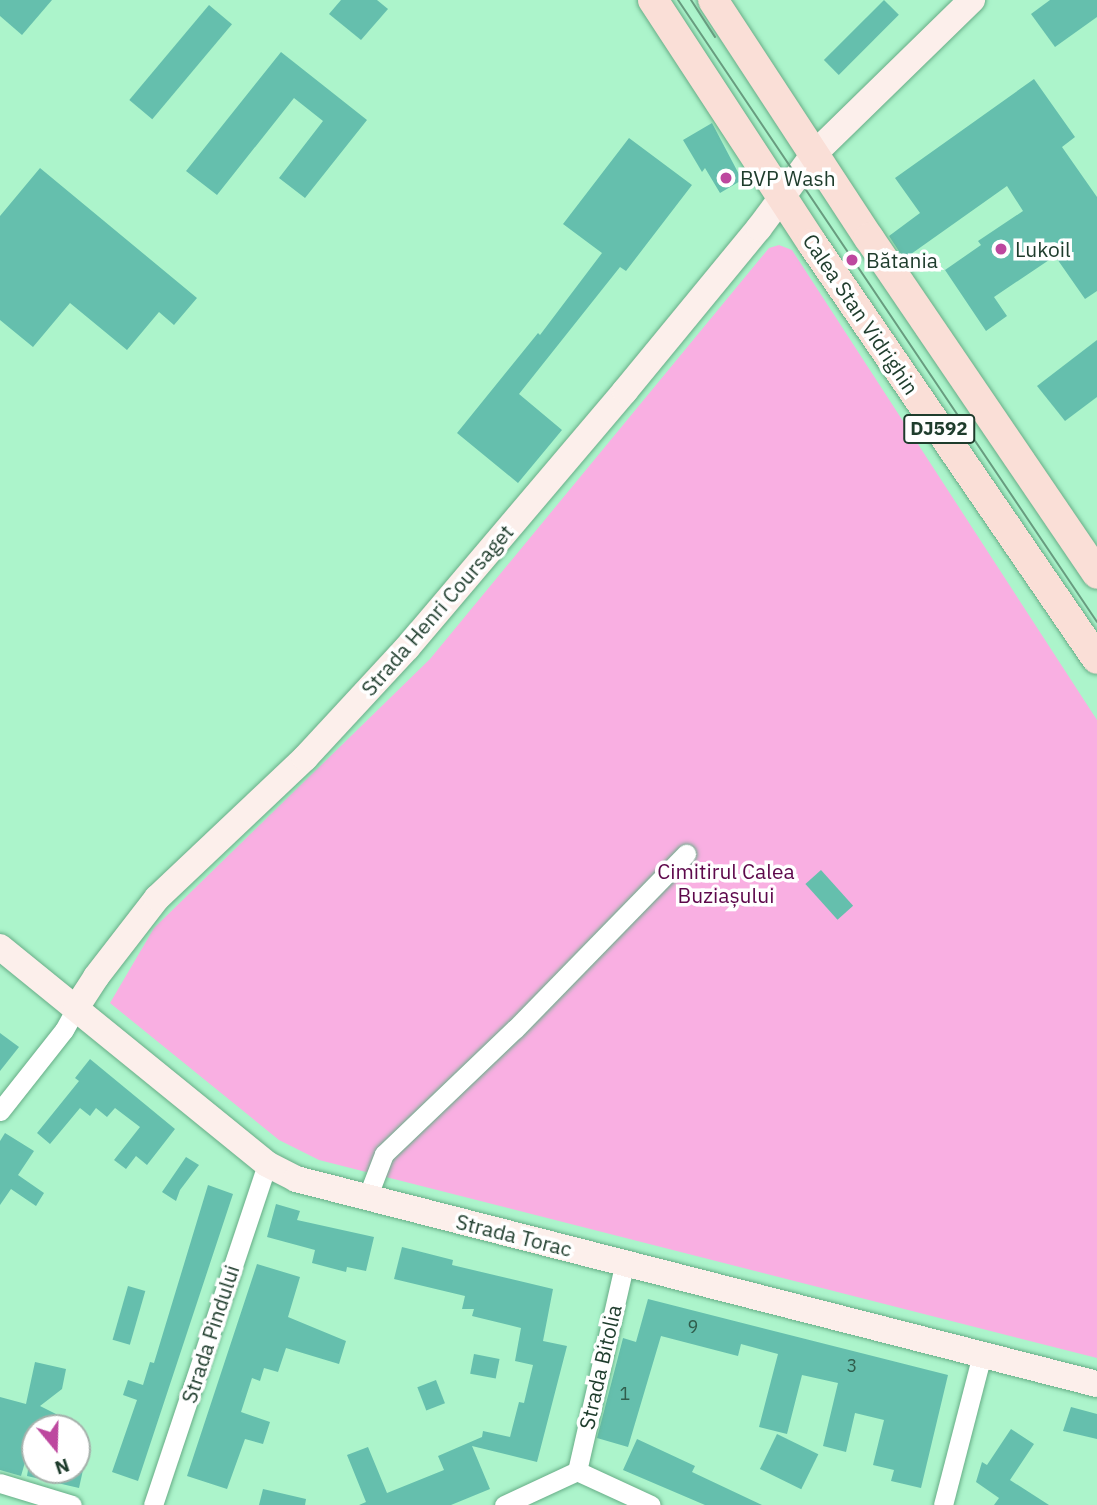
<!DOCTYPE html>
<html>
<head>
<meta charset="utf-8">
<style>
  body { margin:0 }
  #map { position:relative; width:1097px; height:1505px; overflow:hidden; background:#acf4cb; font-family:"IBM Plex Sans",sans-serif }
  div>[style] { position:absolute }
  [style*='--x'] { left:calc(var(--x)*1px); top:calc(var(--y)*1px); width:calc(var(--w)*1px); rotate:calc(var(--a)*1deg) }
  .green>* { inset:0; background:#f9afe2 }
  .building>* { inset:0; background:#65bfad; transform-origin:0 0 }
  .roads { filter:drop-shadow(0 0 2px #67ad87) drop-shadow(0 0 2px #67ad87) }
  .street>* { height:19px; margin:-9.5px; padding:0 9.5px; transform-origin:9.5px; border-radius:9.5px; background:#fff }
  .secondary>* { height:26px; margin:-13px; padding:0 13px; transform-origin:13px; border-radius:13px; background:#fcefeb }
  .primary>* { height:30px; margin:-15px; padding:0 15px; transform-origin:15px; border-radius:15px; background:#fadfd7 }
  .tram>* { height:2px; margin:-1px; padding:0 1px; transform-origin:1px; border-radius:1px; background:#689c7f }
  .dots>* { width:19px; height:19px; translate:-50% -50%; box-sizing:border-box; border:4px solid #fff; border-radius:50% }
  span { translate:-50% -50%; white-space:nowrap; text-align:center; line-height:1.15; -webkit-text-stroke:7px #fff; paint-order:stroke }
  .number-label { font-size:18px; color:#305d4c }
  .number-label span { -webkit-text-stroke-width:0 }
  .shield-label span { padding:2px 5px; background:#fff; border:2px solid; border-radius:5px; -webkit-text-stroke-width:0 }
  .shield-label { font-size:19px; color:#1e3c2c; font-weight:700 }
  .poi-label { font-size:21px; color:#1e3c2c }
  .left { translate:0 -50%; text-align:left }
  .street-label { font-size:21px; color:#1e3c2c }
  .park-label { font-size:21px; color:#5d084b }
  .north { position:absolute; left:21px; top:1414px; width:70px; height:70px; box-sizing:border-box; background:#fff; border:2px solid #a5b1ab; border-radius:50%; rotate:161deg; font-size:19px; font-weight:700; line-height:28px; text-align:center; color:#1e3c2c }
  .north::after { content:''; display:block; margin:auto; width:24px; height:32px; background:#bd489f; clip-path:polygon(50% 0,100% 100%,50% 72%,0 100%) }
</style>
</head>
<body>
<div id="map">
  <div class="green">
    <div style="clip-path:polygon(779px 245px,792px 250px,1097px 720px,1097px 1358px,319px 1160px,279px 1140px,110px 1003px,154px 928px,430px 659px,769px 248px)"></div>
  </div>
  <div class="building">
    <div style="clip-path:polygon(0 0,52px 0,22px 35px,0 16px)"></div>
    <div style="clip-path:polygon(341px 0,377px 0,388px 9px,361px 40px,329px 14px)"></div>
    <div style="left:884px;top:0;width:21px;height:85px;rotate:45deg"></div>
    <div style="clip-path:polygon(1050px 0,1097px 0,1097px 17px,1055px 47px,1031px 14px)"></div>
    <div style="left:209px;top:5px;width:30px;height:124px;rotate:40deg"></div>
    <div style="clip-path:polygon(281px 52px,367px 120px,305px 198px,279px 178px,323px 121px,294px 98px,217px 195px,186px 171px)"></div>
    <div style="clip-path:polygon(1034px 79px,1075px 137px,1062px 147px,1097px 197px,1097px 291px,1085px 299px,1055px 256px,994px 297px,1007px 316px,986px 331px,945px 270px,981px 245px,978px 241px,1023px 211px,1007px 186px,904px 259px,889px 236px,920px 213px,895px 178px)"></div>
    <div style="clip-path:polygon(712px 123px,742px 180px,720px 193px,705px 168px,702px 172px,683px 140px)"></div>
    <div style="clip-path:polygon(629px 138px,692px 185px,626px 271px,620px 267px,519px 394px,562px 430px,518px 483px,457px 433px,538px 333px,540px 335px,602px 253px,563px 224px)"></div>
    <div style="clip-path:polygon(40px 168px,197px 298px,174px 325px,159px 312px,127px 350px,70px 303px,33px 347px,0 320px,0 216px)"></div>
    <div style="clip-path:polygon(1097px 340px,1097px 397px,1065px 421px,1037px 386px)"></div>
    <div style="left:821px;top:870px;width:48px;height:21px;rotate:48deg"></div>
    <div style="clip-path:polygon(0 1033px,19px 1047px,0 1071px)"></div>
    <div style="clip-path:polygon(90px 1059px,175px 1129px,147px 1165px,136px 1156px,126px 1169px,114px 1160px,140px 1127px,115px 1108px,107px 1117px,96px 1108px,90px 1116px,80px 1108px,50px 1144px,37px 1133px,79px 1081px,75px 1078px)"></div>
    <div style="clip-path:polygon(5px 1133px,34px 1151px,18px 1175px,44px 1193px,36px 1206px,11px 1189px,0 1205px,0 1141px)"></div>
    <div style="clip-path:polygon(186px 1157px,199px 1165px,180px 1190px,176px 1201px,162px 1192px)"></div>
    <div style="clip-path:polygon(208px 1185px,233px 1194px,138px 1481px,112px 1472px,137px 1400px,123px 1395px,128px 1380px,143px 1385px,150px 1362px,154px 1363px)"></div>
    <div style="clip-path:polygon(276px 1204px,300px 1211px,297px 1220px,374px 1237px,366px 1271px,347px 1267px,346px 1272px,312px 1263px,315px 1250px,267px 1237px)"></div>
    <div style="clip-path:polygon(402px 1247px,453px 1260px,452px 1265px,553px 1289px,543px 1341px,567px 1346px,537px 1462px,472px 1446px,490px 1489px,451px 1505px,359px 1505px,366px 1502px,347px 1455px,368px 1447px,387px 1493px,444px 1470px,438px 1456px,482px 1437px,483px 1431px,510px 1437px,519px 1402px,524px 1403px,533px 1365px,515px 1361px,521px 1328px,472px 1316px,474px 1309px,462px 1309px,465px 1296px,394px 1279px)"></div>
    <div style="clip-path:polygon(257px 1264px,300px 1277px,288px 1317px,346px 1341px,339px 1364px,286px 1348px,278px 1372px,264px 1368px,260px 1381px,252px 1378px,241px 1412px,270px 1422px,263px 1444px,245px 1439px,227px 1489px,187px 1476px)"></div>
    <div style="left:128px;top:1286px;width:18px;height:56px;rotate:16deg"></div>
    <div style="clip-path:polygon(648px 1299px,948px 1375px,921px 1488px,891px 1481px,894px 1470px,873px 1465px,884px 1420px,855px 1413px,846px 1452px,823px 1446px,838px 1383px,802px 1375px,787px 1434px,759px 1427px,778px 1354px,741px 1344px,738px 1356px,661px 1336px,628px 1447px,597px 1438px,623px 1338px,636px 1342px)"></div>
    <div style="left:474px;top:1354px;width:26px;height:20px;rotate:11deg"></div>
    <div style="clip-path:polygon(35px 1362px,66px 1369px,62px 1389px,40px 1406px,60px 1416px,54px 1428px,35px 1428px,21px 1476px,0 1470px,0 1397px,26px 1404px)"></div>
    <div style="left:436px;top:1380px;width:25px;height:20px;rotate:69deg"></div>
    <div style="clip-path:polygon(1071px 1407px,1097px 1414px,1097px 1439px,1063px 1431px)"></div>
    <div style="clip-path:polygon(1011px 1429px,1034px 1444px,1010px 1480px,1049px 1505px,994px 1505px,999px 1498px,976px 1482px,982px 1462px,987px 1465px)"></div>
    <div style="left:777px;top:1434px;width:46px;height:39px;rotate:26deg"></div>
    <div style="clip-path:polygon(637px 1439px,695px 1466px,692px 1472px,762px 1505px,705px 1505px,623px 1470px)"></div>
    <div style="clip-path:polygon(28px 1470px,83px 1470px,79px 1488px,27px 1476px)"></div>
    <div style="clip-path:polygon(263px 1489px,306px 1499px,305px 1505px,259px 1505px)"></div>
  </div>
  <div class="roads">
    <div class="street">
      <div style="--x:0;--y:1111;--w:103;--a:-51.7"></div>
      <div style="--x:64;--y:1030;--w:25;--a:-61"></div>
      <div style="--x:367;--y:1198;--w:47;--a:-68.9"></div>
      <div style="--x:384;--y:1154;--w:181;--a:-43.7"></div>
      <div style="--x:515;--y:1029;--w:245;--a:-45.7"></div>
      <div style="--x:577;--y:1471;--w:214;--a:-77.1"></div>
      <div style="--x:0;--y:1483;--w:75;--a:17"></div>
      <div style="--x:153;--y:1505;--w:360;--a:-71.5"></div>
      <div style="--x:504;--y:1505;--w:81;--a:-25"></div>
      <div style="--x:577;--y:1471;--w:81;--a:24.7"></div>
      <div style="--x:943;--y:1505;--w:156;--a:-75.5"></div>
    </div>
    <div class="secondary">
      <div style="--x:0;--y:947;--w:344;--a:39.1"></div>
      <div style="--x:267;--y:1164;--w:33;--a:27"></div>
      <div style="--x:296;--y:1179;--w:827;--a:14.36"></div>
      <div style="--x:76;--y:1008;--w:37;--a:-57"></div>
      <div style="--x:96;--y:977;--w:100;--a:-52.3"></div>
      <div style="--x:157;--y:898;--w:204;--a:-43.4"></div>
      <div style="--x:305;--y:758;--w:150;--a:-47.2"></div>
      <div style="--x:407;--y:648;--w:337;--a:-49.7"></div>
      <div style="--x:625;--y:391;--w:211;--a:-50.6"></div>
      <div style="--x:759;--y:228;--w:92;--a:-53.4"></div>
      <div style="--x:814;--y:154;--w:221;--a:-44.3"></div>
    </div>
    <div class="primary">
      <div style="--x:653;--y:0;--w:290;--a:56.8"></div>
      <div style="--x:812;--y:243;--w:504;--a:55.59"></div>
      <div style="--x:713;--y:0;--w:285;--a:56.8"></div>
      <div style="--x:869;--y:238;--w:406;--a:55.8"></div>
    </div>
  </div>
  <div class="tram">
    <div style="--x:678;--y:0;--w:750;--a:56.03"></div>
    <div style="--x:691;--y:0;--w:44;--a:57"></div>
  </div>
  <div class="dots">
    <div style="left:726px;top:178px;background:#bd489f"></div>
    <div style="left:1001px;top:249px;background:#bd489f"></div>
    <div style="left:852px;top:260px;background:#bd489f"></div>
  </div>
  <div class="number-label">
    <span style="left:693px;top:1327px">9</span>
    <span style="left:852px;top:1366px">3</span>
    <span style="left:625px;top:1394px">1</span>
  </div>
  <div class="shield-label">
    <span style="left:939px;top:429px">DJ592</span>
  </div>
  <div class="poi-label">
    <span class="left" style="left:740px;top:178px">BVP Wash</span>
    <span class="left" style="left:1015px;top:249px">Lukoil</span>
    <span class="left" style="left:866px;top:260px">Bătania</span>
  </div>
  <div class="street-label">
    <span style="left:861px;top:314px;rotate:56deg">Calea Stan Vidrighin</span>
    <span style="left:437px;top:610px;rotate:-49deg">Strada Henri Coursaget</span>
    <span style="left:514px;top:1235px;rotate:14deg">Strada Torac</span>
    <span style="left:210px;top:1334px;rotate:-72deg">Strada Pindului</span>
    <span style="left:600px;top:1367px;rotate:-77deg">Strada Bitolia</span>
  </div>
  <div class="park-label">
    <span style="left:726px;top:883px">Cimitirul Calea<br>Buziașului</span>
  </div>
  <div class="north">N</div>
</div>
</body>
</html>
